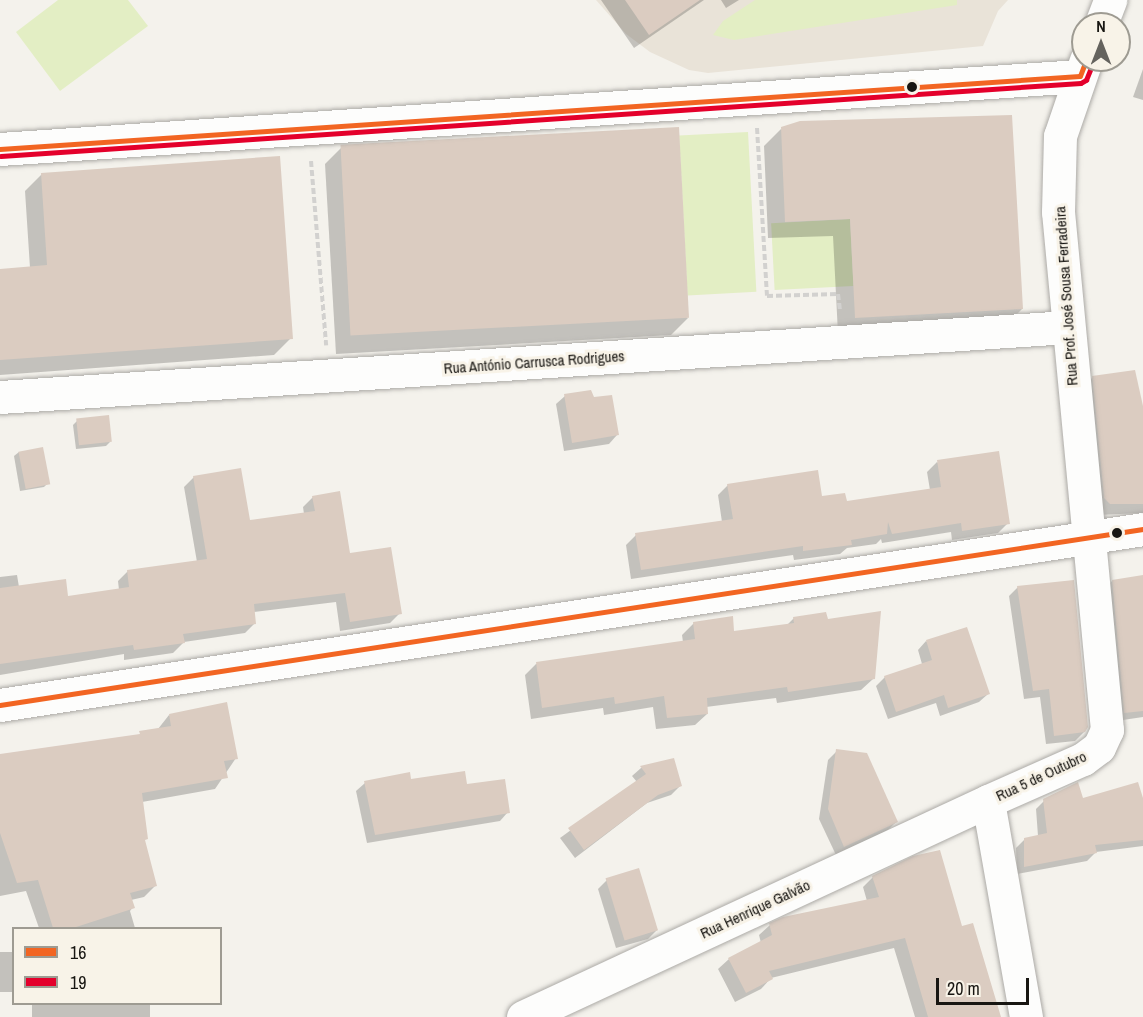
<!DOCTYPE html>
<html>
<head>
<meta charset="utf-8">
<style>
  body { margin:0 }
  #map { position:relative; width:1143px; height:1017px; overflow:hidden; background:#f4f2ec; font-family:"Archivo Narrow",sans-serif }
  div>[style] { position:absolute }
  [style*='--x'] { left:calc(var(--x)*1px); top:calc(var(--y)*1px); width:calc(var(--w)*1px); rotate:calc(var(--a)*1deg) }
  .built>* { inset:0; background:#e9e3d8 }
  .green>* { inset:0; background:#e3eec4; transform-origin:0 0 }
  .shadow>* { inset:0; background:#0003; transform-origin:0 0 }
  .building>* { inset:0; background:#dbccc1; transform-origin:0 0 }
  .path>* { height:4px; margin-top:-2px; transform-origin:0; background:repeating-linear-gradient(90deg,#d2d1cf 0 6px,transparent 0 9px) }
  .roads { filter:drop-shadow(0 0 2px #acaaa6) drop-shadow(0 0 2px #acaaa6) }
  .minor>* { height:33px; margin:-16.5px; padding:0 16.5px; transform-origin:16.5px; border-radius:16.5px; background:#fdfdfc }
  .bus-1>* { height:4.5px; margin:-2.25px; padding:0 2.25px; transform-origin:2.25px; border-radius:2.25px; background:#f26522 }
  .bus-2>* { height:4.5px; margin:-2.25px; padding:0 2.25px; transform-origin:2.25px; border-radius:2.25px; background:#e4002b }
  .dots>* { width:16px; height:16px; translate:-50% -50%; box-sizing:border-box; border:3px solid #f8f3e8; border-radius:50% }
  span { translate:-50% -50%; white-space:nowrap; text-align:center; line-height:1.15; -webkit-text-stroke:6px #f8f3e8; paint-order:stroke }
  .street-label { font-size:15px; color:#181612 }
  .legend { position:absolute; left:12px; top:927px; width:210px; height:78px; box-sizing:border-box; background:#f8f3e8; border:2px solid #9e9b92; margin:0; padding:8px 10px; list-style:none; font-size:18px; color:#181612 }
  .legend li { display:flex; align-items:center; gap:12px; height:30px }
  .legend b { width:30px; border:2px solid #9e9b92 }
  .north { position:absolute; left:1071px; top:12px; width:60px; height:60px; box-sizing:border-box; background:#f8f3e8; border:2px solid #9e9b92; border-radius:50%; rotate:0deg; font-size:16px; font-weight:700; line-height:24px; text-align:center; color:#181612 }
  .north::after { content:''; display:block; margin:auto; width:21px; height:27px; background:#65635e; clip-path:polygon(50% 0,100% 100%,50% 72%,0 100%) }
  .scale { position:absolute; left:936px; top:978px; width:93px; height:27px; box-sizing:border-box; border:3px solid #181612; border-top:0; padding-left:8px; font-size:18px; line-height:21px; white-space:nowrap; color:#181612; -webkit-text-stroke:4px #f8f3e8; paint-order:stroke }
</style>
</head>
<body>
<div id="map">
  <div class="built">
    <div style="clip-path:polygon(596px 0,1008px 0,998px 11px,983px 46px,708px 73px,689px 70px,650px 52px,626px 34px)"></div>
  </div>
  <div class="green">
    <div style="clip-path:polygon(58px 0,128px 0,148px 26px,60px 91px,16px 32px)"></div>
    <div style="clip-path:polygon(755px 0,957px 0,957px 5px,734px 40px,713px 35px,723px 21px)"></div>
    <div style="left:748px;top:132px;width:160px;height:69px;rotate:87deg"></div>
    <div style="left:850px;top:219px;width:67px;height:79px;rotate:87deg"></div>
  </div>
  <div class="shadow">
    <div style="clip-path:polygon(601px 0,704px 0,634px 48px)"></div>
    <div style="clip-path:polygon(721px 0,739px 0,726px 8px)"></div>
    <div style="clip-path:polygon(1143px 69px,1143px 100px,1133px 97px)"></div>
    <div style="clip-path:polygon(781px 129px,1022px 309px,1005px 326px,838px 334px,833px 236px,768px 238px,764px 146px)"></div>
    <div style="clip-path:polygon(342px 147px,688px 318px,671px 335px,336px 354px,325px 164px)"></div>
    <div style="clip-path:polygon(42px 174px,291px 338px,274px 355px,0 375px,0 270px,30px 268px,25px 191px)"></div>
    <div style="clip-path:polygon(1093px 377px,1143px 407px,1143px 513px,1097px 515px,1081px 389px)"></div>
    <div style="clip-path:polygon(565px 396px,593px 399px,617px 435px,609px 444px,564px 451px,556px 404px)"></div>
    <div style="clip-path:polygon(77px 421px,110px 442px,106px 446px,76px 449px,73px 425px)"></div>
    <div style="clip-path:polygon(19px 452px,48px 483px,44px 487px,20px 491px,14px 456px)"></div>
    <div style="clip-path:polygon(937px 462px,1008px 523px,998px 533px,952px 540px,951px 532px,882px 543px,881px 539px,876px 544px,847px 548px,840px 554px,794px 560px,793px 555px,631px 579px,626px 545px,636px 535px,722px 522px,718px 495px,728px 485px,845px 503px,930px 490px,927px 472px)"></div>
    <div style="clip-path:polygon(194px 477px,249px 521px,304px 514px,303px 507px,313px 497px,348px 555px,400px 613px,390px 623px,340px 631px,336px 602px,253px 612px,255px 623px,245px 633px,184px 642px,173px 653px,124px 660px,124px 654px,0 675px,0 577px,17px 575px,19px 587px,67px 597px,119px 590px,118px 581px,128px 571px,197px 562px,184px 487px)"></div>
    <div style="clip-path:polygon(1143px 576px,1143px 717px,1116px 721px,1104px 590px,1112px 581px)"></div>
    <div style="clip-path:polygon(1018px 587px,1084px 732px,1075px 741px,1046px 744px,1040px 697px,1024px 699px,1009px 596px)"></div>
    <div style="clip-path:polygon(794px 618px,826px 621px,873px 679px,861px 690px,777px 703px,776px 698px,706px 707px,707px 714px,695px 725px,656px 729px,653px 707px,604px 715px,603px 708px,531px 719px,525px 675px,536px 664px,683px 642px,682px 635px,694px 623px,733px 632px,787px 625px)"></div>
    <div style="clip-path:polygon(926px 641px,988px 694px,979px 702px,940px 716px,936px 703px,888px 719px,876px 686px,885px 677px,922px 664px,918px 650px)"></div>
    <div style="clip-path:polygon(169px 715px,236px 758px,215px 789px,142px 802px,144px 842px,155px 886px,144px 897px,131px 900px,133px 907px,130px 911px,135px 928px,39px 928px,26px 891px,0 896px,0 756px,136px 736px,158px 729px)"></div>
    <div style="clip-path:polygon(837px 751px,896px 822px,887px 831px,836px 855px,819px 819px,828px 760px)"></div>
    <div style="clip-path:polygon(673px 760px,680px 786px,671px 795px,647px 803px,575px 858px,560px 838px,637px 782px,632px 776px,641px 768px)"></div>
    <div style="clip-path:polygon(410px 781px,465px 786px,508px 812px,500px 821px,367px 843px,356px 791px,365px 783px)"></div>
    <div style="clip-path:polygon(1082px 800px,1143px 804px,1143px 846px,1096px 852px,1087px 861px,1017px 874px,1016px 848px,1025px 839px,1038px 836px,1036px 809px,1044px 801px)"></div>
    <div style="clip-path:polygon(873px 877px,961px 928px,999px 1017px,915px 1017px,894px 948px,771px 978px,761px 989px,735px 1002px,718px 969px,729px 959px,761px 943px,759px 935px,770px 925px,867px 901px,863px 887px)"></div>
    <div style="clip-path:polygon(607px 880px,657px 930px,648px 939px,616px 948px,598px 889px)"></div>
    <div style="left:14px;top:952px;width:40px;height:14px;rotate:90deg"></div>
    <div style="left:32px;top:1004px;width:118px;height:13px"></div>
  </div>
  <div class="building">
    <div style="clip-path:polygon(625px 0,700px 0,649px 35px)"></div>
    <div style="clip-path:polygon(1012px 115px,1023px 309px,855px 318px,850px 219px,785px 222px,781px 127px,800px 121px)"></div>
    <div style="left:679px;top:127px;width:191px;height:339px;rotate:87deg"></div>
    <div style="clip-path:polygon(280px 156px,293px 339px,0 360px,0 269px,47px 265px,41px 173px)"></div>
    <div style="clip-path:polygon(1135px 370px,1143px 406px,1143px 504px,1110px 504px,1104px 498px,1092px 376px)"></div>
    <div style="clip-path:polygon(591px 390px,594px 397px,612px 395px,619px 435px,572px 443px,564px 394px)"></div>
    <div style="left:109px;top:415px;width:27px;height:33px;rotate:84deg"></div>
    <div style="left:43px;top:447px;width:38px;height:25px;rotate:79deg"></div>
    <div style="clip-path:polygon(999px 451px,1010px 524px,962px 531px,961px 523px,892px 534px,888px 522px,887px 534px,851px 540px,852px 545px,803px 551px,803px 546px,641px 570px,635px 533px,733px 519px,727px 484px,818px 470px,822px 496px,845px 493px,847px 501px,941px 487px,937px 460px)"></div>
    <div style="clip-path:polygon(241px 468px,250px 520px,315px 511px,312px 496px,340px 491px,350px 553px,391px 547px,402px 614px,350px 622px,345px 593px,254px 604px,256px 624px,183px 634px,185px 643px,134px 650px,133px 645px,0 664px,0 588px,66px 579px,68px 596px,129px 587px,127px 570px,207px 559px,193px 476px)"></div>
    <div style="clip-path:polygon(1143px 575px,1143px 711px,1124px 713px,1112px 580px)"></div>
    <div style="clip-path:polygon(1074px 580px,1088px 727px,1085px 732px,1054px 736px,1049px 689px,1033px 691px,1017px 586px)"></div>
    <div style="clip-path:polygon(881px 611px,875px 679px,788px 692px,787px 687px,707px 698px,708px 714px,667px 718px,664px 696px,615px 704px,614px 697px,542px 708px,536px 662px,695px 639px,693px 622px,733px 616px,734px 631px,794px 623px,793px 617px,826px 612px,828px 619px)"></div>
    <div style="clip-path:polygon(967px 627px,990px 694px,948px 708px,944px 695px,896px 712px,884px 676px,932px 660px,926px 640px)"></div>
    <div style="clip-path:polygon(227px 702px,238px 759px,224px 761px,228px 778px,142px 793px,148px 839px,145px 840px,157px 886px,130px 893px,135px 908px,73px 928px,53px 928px,38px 880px,17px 883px,0 833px,0 754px,140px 734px,139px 731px,171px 726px,169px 714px)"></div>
    <div style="clip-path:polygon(836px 749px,867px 753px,898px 822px,844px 847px,828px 809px)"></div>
    <div style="clip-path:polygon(674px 758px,682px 786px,658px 795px,584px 850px,568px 828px,646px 774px,640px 766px)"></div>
    <div style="clip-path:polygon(465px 771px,467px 784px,505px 779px,510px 813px,375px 835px,364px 781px,410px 772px,411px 779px)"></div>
    <div style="clip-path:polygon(1078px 782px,1083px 798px,1138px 782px,1143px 798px,1143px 840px,1095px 845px,1097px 853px,1024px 867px,1024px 838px,1047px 833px,1043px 799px)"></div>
    <div style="clip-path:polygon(940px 850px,962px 926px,973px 923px,1001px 1017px,928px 1017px,905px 938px,769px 971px,773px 979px,746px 993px,728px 958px,772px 935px,769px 923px,783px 917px,879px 897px,872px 876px,913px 856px)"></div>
    <div style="left:639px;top:868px;width:65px;height:35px;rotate:73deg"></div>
  </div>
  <div class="path">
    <div style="--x:757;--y:128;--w:168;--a:86.6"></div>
    <div style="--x:767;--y:296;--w:71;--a:-1.6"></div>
    <div style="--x:838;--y:294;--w:17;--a:83"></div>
    <div style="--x:311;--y:161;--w:185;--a:85.3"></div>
  </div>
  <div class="roads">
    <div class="minor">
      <div style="--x:1101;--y:24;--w:26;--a:-69"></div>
      <div style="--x:0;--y:149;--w:1082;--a:-3.87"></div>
      <div style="--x:0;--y:397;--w:1070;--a:-3.75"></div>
      <div style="--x:0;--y:705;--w:1156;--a:-8.75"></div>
      <div style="--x:523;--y:1017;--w:513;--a:-24.92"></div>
      <div style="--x:1026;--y:1017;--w:219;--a:-100"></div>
      <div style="--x:988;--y:801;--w:104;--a:-23.9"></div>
      <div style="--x:1083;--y:759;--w:20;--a:-37"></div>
      <div style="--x:1099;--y:747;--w:19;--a:-65"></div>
      <div style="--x:1107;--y:730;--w:520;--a:-95.4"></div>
      <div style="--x:1058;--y:212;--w:76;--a:-88.5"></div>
      <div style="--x:1060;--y:136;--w:80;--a:-71.1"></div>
    </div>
  </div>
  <div class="bus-1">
    <div style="--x:0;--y:149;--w:1082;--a:-3.87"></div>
    <div style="--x:1080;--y:76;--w:17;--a:-69"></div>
    <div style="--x:0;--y:705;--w:1156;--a:-8.75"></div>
  </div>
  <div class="bus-2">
    <div style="--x:1;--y:156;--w:1082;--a:-3.87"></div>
    <div style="--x:1081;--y:83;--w:6;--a:-31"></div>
    <div style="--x:1086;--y:80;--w:18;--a:-68"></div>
  </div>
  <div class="dots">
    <div style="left:912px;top:87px;background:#181612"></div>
    <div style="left:1117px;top:533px;background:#181612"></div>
  </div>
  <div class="street-label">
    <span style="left:1066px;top:296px;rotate:-94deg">Rua Prof. José Sousa Ferradeira</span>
    <span style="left:534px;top:362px;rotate:-4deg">Rua António Carrusca Rodrigues</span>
    <span style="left:1041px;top:776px;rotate:-25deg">Rua 5 de Outubro</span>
    <span style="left:755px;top:909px;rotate:-25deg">Rua Henrique Galvão</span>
  </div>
  <ul class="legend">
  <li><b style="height:8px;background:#f26522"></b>16</li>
  <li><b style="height:8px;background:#e4002b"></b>19</li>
  </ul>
  <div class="north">N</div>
  <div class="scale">20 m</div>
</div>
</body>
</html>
